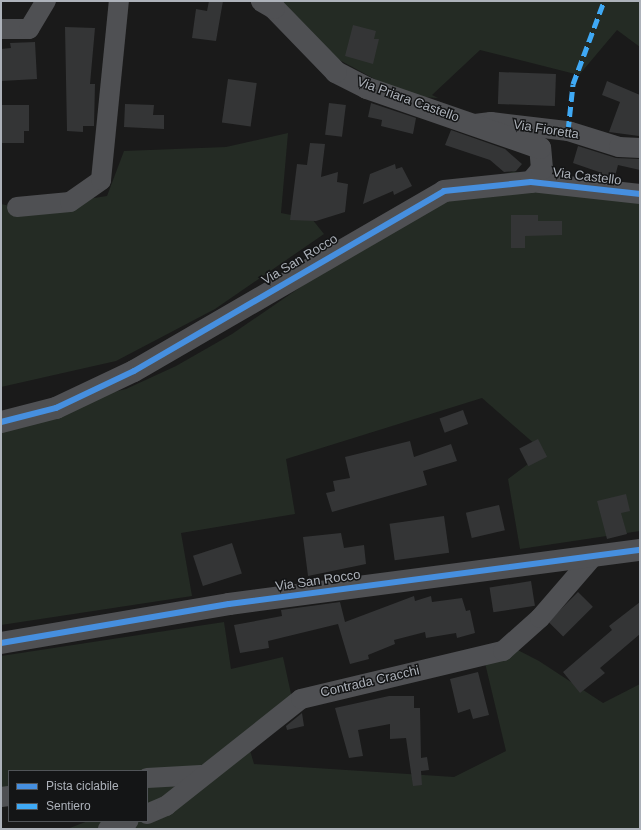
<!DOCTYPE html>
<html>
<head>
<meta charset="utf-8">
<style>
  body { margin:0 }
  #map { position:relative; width:641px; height:830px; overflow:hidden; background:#1a1a1a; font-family:Helvetica,sans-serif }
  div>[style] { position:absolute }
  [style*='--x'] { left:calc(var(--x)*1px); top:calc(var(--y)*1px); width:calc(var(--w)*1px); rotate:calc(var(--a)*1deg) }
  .green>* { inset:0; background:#242b24 }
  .building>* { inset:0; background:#343536; transform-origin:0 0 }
  .minor>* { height:20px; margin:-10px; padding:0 10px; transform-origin:10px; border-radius:10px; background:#4f5053 }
  .tertiary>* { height:22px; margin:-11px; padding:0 11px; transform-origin:11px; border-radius:11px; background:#4f5053 }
  .quiet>* { height:5px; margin-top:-2.5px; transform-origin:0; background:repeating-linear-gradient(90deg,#3fa9f5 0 10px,transparent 0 15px) }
  .cycleway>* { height:6px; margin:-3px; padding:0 3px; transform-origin:3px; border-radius:3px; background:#468fdf }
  span { translate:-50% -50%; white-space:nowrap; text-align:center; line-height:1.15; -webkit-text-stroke:3px #141516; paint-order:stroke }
  .street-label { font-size:13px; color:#adb2ba }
  .frame { position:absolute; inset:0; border:2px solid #adb2ba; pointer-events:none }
  .legend { position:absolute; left:8px; top:770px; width:140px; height:52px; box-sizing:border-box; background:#141516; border:1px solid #515458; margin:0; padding:5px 7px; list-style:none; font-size:12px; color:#adb2ba }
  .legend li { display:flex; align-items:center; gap:8px; height:20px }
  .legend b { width:20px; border:1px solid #515458 }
</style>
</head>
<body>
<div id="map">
  <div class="green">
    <div style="clip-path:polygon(278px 1px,640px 1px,640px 47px,617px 30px,579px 75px,480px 50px,432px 95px,438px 98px,406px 96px,332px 56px)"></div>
    <div style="clip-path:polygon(288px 133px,281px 213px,312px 219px,324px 234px,215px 309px,116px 361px,1px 387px,1px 204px,24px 209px,107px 196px,124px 151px,226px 147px)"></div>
    <div style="clip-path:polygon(514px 171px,554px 186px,640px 200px,640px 531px,520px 549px,508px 479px,544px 452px,482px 398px,286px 459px,295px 514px,181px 533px,192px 596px,1px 625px,1px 419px,126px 389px,176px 366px,232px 334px,337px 262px,452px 191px)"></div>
    <div style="clip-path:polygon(224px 622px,231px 669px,283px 657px,293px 703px,247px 740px,254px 764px,454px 777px,506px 751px,485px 663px,504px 643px,539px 661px,603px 703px,640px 684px,640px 829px,67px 829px,88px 821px,147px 821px,147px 771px,9px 771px,9px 805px,1px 807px,1px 656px)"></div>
  </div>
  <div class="building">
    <div style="clip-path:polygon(209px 1px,223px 1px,216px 41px,192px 38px,196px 9px,207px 11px)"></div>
    <div style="clip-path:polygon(353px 25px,376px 31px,374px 39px,379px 39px,373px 64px,345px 56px)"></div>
    <div style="clip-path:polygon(65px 27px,95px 28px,90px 84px,95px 84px,94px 126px,83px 126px,83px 132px,67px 131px)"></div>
    <div style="clip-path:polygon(35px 42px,37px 79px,1px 81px,1px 49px,11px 48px,10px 43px)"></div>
    <div style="left:499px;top:72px;width:57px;height:32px;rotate:2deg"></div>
    <div style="left:228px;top:79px;width:29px;height:44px;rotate:8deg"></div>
    <div style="clip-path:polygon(607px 81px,640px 95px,639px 136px,609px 132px,620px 102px,602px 95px)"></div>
    <div style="left:329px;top:103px;width:17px;height:32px;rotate:7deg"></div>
    <div style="clip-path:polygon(371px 103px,416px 118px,413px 134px,381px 126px,382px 120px,368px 117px)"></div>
    <div style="clip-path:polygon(125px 104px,154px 105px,153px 115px,164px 115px,164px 129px,124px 127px)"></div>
    <div style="clip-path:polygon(1px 105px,29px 105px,29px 131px,24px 131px,24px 143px,1px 143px)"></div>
    <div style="clip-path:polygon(451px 130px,505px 149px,522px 164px,516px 171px,504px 172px,490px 160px,445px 145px)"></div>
    <div style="clip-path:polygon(310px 143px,325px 144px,321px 177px,338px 172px,337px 182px,348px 184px,345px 212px,316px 221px,290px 220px,297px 164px,307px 165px)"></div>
    <div style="clip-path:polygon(578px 146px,616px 158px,640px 159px,640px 170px,618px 165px,614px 180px,597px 175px,599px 172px,573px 163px)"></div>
    <div style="clip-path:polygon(395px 164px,396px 169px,402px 167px,412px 186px,394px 195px,393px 191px,363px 204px,370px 174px)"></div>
    <div style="clip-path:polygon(511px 215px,538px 215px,538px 221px,562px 221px,562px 235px,525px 236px,525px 248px,511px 248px)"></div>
    <div style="left:463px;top:410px;width:15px;height:25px;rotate:70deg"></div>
    <div style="left:538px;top:439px;width:20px;height:21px;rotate:63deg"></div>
    <div style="clip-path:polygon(410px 441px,414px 457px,451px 444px,457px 461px,423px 471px,427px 485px,332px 512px,326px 493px,335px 491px,333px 481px,350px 478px,345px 457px)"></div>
    <div style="clip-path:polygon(626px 494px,630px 511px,621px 513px,627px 534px,607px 539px,597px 501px)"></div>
    <div style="left:499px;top:505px;width:26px;height:34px;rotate:77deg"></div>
    <div style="left:444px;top:516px;width:37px;height:55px;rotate:82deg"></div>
    <div style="clip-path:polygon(341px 533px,344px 548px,364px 545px,366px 564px,308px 576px,303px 537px)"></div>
    <div style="left:232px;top:543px;width:32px;height:41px;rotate:72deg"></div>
    <div style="left:531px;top:581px;width:25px;height:42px;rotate:81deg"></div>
    <div style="left:578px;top:592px;width:21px;height:42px;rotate:45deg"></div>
    <div style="clip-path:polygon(414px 596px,415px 601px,431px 596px,432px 602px,462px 598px,466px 611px,470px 610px,475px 633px,457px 638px,456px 633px,426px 638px,425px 632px,394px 640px,395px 644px,368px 655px,369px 659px,350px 664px,338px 624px,268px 641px,269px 648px,240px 653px,234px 625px,282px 616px,281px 610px,340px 602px,345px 622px)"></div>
    <div style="clip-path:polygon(640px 602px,640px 634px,600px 668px,605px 673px,580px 693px,563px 672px,612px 630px,609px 626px)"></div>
    <div style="clip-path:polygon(478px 672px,489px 715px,473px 719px,470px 709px,458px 713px,450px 679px)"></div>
    <div style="clip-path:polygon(389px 696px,414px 696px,414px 708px,420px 708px,421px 758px,427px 757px,429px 770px,421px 771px,422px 785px,413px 786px,406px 738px,390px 739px,390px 724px,358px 730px,363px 756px,349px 758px,335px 708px)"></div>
    <div style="clip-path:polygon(302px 713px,304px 726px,287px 730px,286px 726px)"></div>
  </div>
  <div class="minor">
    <div style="--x:1;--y:29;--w:28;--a:0"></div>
    <div style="--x:29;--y:29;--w:33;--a:-59"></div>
    <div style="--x:475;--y:124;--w:16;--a:-7"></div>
    <div style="--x:491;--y:122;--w:78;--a:6.7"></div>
    <div style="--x:568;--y:131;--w:53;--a:17.4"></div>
    <div style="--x:619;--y:147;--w:21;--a:3"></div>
    <div style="--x:531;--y:182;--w:110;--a:6.3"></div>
    <div style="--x:17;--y:207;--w:53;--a:-5.4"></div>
    <div style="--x:70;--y:202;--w:38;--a:-35"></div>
    <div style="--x:101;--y:180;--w:180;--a:-84.3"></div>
    <div style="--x:147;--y:778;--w:54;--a:-3.2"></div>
    <div style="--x:1;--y:797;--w:8;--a:-7"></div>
    <div style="--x:147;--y:814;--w:21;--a:-23"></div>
    <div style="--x:166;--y:806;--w:172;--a:-38.4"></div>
    <div style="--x:301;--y:699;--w:208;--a:-13.4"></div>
    <div style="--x:503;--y:651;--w:50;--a:-41.7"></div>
    <div style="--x:540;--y:618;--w:78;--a:-49.2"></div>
    <div style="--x:108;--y:829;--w:22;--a:-22"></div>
  </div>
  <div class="tertiary">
    <div style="--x:1;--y:422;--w:57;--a:-14.3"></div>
    <div style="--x:56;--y:408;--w:86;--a:-25.4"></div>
    <div style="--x:134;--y:371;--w:358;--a:-30.1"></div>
    <div style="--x:444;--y:191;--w:87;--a:-5.9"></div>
    <div style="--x:531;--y:182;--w:17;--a:-50"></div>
    <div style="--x:542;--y:169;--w:21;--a:-95"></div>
    <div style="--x:540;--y:148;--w:183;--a:-160.9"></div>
    <div style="--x:367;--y:88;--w:35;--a:-153"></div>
    <div style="--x:336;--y:72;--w:89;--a:-134.1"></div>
    <div style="--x:274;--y:8;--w:14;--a:-150"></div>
    <div style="--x:1;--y:643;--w:231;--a:-9.7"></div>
    <div style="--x:229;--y:604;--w:415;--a:-7.5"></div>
  </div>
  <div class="quiet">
    <div style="--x:568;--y:131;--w:47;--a:-83.9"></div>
    <div style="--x:573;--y:84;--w:89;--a:-69.5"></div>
  </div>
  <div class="cycleway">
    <div style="--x:1;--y:422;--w:57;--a:-14.3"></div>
    <div style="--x:56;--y:408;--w:86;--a:-25.4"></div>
    <div style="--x:134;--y:371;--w:358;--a:-30.1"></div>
    <div style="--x:444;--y:191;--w:87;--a:-5.9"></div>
    <div style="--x:531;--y:182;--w:110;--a:6.3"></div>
    <div style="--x:1;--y:643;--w:231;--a:-9.7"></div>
    <div style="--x:229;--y:604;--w:415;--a:-7.5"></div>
  </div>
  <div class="street-label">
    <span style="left:408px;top:100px;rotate:20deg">Via Priara Castello</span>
    <span style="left:546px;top:130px;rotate:9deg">Via Fioretta</span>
    <span style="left:587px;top:177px;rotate:7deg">Via Castello</span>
    <span style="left:300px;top:260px;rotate:-31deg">Via San Rocco</span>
    <span style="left:318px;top:581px;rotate:-8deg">Via San Rocco</span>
    <span style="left:370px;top:682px;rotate:-13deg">Contrada Cracchi</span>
  </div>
  <div class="frame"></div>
  <ul class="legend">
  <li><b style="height:5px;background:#468fdf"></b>Pista ciclabile</li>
  <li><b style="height:5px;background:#3fa9f5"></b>Sentiero</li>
  </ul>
</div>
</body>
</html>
